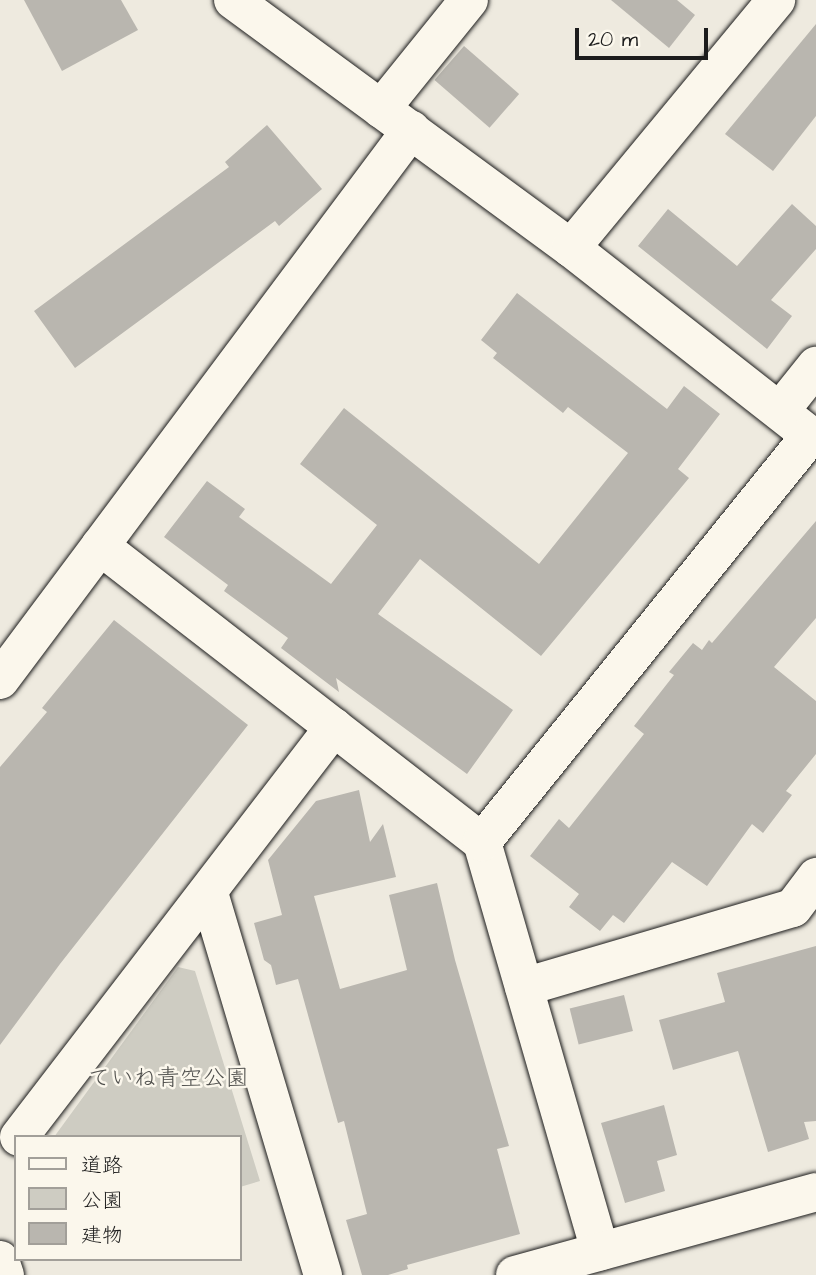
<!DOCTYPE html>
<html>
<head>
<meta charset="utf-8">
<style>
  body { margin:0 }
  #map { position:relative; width:816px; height:1275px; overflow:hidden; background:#eeeadf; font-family:"Architects Daughter","Klee One",sans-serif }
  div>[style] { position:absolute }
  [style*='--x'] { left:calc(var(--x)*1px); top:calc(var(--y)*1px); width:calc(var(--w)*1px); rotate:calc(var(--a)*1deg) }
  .green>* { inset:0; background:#ceccc2 }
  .building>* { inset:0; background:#b9b6af; transform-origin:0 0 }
  .roads { filter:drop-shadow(0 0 2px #1c1c1c) drop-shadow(0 0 2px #1c1c1c) }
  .minor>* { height:38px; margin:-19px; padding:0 19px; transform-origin:19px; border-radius:19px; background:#fbf7ec }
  span { translate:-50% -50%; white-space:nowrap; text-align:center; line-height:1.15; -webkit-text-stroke:5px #fbf7ec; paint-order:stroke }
  .park-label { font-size:23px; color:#51514e }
  .legend { position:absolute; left:14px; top:1135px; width:228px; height:126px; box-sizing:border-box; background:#fbf7ec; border:2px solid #a29f99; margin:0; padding:9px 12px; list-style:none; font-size:21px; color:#1c1c1c }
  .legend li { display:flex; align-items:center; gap:14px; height:35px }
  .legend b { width:35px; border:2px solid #a29f99 }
  .scale { position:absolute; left:575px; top:28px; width:133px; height:32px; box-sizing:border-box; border:4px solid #1c1c1c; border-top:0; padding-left:9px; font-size:21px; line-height:24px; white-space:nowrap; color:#1c1c1c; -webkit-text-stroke:5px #fbf7ec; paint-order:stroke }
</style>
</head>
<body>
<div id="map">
  <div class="green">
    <div style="clip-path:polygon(178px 967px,195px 971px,260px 1181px,240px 1187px,240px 1137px,54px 1137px)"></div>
  </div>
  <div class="building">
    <div style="clip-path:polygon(24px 0,121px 0,138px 30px,62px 71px)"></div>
    <div style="clip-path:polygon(611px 0,677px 0,695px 15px,669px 48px)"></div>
    <div style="clip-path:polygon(816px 24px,816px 116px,773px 171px,725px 134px)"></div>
    <div style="left:464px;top:46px;width:73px;height:45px;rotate:41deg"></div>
    <div style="clip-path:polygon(267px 125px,322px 189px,279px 226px,275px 221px,75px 368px,34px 311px,229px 167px,225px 162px)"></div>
    <div style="clip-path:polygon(792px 204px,816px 226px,816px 249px,771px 300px,792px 316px,767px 349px,638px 246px,668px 209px,737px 266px)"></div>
    <div style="clip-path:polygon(517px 293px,667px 409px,684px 386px,720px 414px,678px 469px,689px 478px,541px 656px,420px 559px,378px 614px,513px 710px,467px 774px,336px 678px,339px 692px,281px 648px,288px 638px,224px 591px,228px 585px,164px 537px,207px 481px,245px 509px,239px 517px,331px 584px,377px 525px,300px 464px,344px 408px,539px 564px,628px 453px,568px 407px,563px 413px,493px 358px,497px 353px,481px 340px)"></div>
    <div style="clip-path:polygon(816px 521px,816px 618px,774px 667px,816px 701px,816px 754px,786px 791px,792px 795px,763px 833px,752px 824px,707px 886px,672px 862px,624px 923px,613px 915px,600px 931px,569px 907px,579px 894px,530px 856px,559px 819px,569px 828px,644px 734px,634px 726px,674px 675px,669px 672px,693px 643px,702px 650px,709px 640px,712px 643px)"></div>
    <div style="clip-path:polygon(114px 620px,248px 725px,60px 964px,0 1045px,0 767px,47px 712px,42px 708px)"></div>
    <div style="clip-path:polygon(359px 790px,370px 842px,383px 824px,396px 877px,314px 896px,340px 989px,407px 970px,389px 895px,437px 883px,455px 960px,509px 1146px,497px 1149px,520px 1234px,407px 1265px,408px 1269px,388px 1275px,362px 1275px,346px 1220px,367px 1214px,344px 1121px,338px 1123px,298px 979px,276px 985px,271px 965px,264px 960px,254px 923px,282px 915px,268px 860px,316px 801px)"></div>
    <div style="clip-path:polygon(816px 946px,816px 1121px,804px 1122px,809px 1139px,768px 1152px,738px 1051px,673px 1070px,659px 1020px,725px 1002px,717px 973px)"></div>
    <div style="left:624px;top:995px;width:37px;height:56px;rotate:76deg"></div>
    <div style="clip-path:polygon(664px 1105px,677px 1155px,657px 1161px,665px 1191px,625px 1203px,601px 1123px)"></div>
  </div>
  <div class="roads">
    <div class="minor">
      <div style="--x:233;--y:0;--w:419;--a:36.3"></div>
      <div style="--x:571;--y:248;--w:311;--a:38.1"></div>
      <div style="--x:381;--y:109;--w:140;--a:-51.1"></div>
      <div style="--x:571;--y:248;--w:322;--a:-50.4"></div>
      <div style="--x:780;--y:411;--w:58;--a:-51.3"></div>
      <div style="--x:100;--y:546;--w:483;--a:37.8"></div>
      <div style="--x:482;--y:842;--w:426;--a:73.9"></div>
      <div style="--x:0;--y:680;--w:687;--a:-53.23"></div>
      <div style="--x:482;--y:842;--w:522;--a:-51.07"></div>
      <div style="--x:209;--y:893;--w:399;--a:73.4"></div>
      <div style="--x:524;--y:987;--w:280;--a:-16.4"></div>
      <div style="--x:793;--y:908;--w:39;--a:-53"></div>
      <div style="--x:19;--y:1137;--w:517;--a:-52.47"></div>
      <div style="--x:0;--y:1260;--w:16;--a:72"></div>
      <div style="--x:515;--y:1275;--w:312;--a:-15.4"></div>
    </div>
  </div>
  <div class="park-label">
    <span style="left:168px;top:1078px">ていね青空公園</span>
  </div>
  <ul class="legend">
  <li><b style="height:9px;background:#fbf7ec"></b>道路</li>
  <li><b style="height:19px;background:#ceccc2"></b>公園</li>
  <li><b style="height:19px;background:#b9b6af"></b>建物</li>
  </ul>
  <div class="scale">20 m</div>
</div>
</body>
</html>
